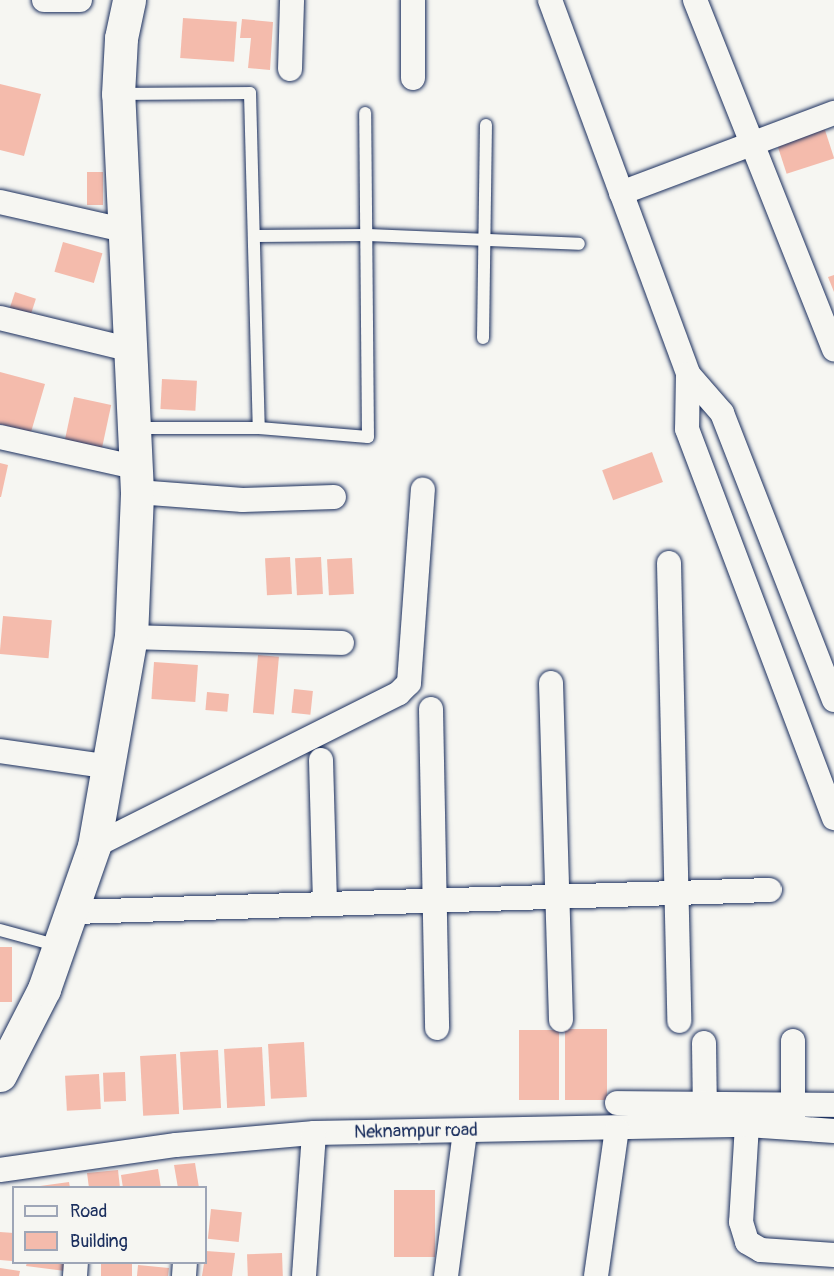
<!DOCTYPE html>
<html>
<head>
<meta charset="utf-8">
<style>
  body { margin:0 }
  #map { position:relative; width:834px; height:1276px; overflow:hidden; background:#f6f6f2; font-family:Pangolin,sans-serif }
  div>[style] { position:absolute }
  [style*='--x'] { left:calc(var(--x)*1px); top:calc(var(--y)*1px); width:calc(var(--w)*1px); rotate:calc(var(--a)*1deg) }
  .building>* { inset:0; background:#f4bbac; transform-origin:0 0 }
  .roads { filter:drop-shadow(0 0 2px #1b2f5e) drop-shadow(0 0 2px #1b2f5e) }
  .lane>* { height:12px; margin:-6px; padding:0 6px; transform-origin:6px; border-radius:6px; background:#f6f6f2 }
  .street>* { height:24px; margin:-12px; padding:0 12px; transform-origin:12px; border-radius:12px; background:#f6f6f2 }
  .secondary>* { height:33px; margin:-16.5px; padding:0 16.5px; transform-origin:16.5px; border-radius:16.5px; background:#f6f6f2 }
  span { translate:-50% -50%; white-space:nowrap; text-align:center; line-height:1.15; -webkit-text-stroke:5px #f6f6f2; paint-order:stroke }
  .street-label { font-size:18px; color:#1b2f5e }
  .legend { position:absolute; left:12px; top:1186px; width:195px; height:78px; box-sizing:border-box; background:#f6f6f2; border:2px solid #9ea6b7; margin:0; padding:8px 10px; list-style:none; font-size:18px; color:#1b2f5e }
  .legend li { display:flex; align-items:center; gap:12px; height:30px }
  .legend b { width:30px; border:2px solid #9ea6b7 }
</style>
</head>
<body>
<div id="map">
  <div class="building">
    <div style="left:183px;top:18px;width:54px;height:40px;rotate:4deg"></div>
    <div style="clip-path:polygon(242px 19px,273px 22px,270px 70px,248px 68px,251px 38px,240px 38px)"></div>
    <div style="clip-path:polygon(0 84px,41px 94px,24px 156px,0 150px)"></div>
    <div style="left:824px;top:127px;width:33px;height:50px;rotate:72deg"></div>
    <div style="left:103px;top:172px;width:33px;height:16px;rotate:90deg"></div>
    <div style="left:63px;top:242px;width:41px;height:31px;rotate:16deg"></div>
    <div style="clip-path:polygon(834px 275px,834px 292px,828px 277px)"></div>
    <div style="left:15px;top:292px;width:22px;height:19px;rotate:18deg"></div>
    <div style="clip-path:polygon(0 372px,45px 384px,31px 432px,0 424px)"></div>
    <div style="left:162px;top:379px;width:35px;height:30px;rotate:3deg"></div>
    <div style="left:74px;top:397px;width:38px;height:47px;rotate:12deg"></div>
    <div style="left:652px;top:452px;width:32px;height:53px;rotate:70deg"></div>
    <div style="clip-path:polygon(0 463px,8px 465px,1px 497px,0 497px)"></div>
    <div style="left:290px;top:557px;width:37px;height:25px;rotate:87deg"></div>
    <div style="left:321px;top:557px;width:37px;height:26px;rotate:87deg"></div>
    <div style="left:352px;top:558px;width:36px;height:25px;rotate:87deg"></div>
    <div style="left:3px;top:616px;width:49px;height:38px;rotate:5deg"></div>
    <div style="left:258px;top:655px;width:21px;height:58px;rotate:5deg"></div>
    <div style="left:154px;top:662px;width:44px;height:37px;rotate:4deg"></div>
    <div style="left:294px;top:689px;width:19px;height:24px;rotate:6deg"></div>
    <div style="left:207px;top:692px;width:22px;height:18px;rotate:5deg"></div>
    <div style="left:0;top:947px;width:12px;height:55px"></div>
    <div style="left:565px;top:1029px;width:42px;height:71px"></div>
    <div style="left:519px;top:1030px;width:40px;height:70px"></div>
    <div style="left:304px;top:1042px;width:55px;height:36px;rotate:87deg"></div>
    <div style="left:262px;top:1047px;width:59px;height:38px;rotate:87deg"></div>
    <div style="left:218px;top:1050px;width:58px;height:38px;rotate:87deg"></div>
    <div style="left:176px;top:1054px;width:60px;height:36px;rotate:87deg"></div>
    <div style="left:125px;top:1072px;width:29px;height:22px;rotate:88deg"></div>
    <div style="left:99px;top:1074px;width:35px;height:34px;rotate:87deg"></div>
    <div style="clip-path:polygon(195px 1163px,199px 1188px,178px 1188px,174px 1165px)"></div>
    <div style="clip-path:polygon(158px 1169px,161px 1188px,123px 1188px,121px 1175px)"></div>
    <div style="clip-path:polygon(118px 1170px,120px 1188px,89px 1188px,87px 1173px)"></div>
    <div style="clip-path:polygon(69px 1182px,70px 1188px,40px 1188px,40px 1186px)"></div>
    <div style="left:394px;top:1190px;width:41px;height:67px"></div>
    <div style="left:211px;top:1209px;width:31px;height:30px;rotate:6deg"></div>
    <div style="left:0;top:1232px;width:14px;height:28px;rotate:4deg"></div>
    <div style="clip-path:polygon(206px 1251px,235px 1253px,232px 1276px,202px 1276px)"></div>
    <div style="left:282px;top:1253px;width:23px;height:35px;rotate:88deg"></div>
    <div style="clip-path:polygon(27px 1262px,66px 1262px,65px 1271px,26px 1266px)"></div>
    <div style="left:101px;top:1262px;width:31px;height:14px"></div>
    <div style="clip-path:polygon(138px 1265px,169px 1268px,168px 1276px,137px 1276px)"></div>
    <div style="clip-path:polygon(0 1268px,20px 1271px,19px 1276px,0 1276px)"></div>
  </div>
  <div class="roads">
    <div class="lane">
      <div style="--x:119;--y:94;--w:131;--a:-0.4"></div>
      <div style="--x:250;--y:93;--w:335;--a:88.5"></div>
      <div style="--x:259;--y:428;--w:123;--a:180"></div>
      <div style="--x:256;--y:236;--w:112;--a:-0.5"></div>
      <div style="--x:368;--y:235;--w:211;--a:2.4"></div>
      <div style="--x:483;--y:338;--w:213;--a:-89.2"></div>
      <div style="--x:259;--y:428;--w:109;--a:4.7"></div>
      <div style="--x:368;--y:437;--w:324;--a:-90.5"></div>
      <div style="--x:0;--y:930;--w:61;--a:15.2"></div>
    </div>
    <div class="street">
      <div style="--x:44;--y:0;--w:36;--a:0"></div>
      <div style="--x:413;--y:0;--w:78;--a:90"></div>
      <div style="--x:550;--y:0;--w:399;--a:69.7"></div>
      <div style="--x:688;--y:374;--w:52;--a:48.9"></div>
      <div style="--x:722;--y:413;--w:308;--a:68.7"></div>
      <div style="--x:695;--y:0;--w:376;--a:68.3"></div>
      <div style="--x:290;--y:69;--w:69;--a:-88.3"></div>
      <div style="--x:621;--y:193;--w:228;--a:-20.6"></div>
      <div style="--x:0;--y:202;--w:126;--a:12.8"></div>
      <div style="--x:0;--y:318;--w:132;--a:13.6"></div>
      <div style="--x:688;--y:374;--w:55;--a:91"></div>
      <div style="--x:687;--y:429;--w:416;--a:69.3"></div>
      <div style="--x:0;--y:437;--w:137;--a:12.6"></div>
      <div style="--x:137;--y:492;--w:106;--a:4.3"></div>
      <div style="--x:243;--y:500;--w:91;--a:-1.9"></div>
      <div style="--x:669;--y:563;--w:458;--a:88.7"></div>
      <div style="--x:131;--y:637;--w:211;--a:1.6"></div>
      <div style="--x:551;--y:683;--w:337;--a:88.3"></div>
      <div style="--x:431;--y:709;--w:319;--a:88.9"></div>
      <div style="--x:0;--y:751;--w:112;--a:8.2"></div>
      <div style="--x:321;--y:760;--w:144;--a:88.4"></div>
      <div style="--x:94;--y:846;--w:341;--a:-26.6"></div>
      <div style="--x:399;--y:693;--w:14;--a:-45"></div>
      <div style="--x:409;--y:683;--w:194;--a:-85.9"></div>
      <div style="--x:74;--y:912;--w:696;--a:-1.81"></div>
      <div style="--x:704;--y:1043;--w:76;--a:89.2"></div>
      <div style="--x:617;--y:1103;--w:217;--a:0.5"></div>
      <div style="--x:793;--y:1120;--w:79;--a:-90"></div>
      <div style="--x:747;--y:1125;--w:97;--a:93.5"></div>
      <div style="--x:741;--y:1222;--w:21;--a:73"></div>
      <div style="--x:747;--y:1242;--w:16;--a:30"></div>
      <div style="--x:761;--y:1250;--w:73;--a:3.9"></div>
      <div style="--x:0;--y:1170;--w:178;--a:-8.1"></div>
      <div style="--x:176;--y:1145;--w:139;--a:-5"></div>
      <div style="--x:314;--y:1133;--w:433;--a:-1.1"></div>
      <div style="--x:747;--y:1125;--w:87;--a:3.9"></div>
      <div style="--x:75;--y:1276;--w:14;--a:-86"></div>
      <div style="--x:184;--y:1276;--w:14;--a:-86"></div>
      <div style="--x:304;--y:1276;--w:143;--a:-86"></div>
      <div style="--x:446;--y:1276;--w:146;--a:-82.5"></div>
      <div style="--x:596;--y:1276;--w:148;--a:-81.9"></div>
    </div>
    <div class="secondary">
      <div style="--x:0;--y:1075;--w:97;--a:-62.9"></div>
      <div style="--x:44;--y:989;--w:151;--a:-70.7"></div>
      <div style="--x:94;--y:846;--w:212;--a:-80"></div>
      <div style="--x:131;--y:637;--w:145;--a:-87.6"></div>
      <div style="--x:137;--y:492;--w:398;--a:-92.7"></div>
      <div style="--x:118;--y:94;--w:56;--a:-86.9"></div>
      <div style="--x:121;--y:38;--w:39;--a:-78"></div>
    </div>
  </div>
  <div class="street-label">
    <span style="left:416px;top:1132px;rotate:-1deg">Neknampur road</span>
  </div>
  <ul class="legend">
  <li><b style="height:8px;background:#f6f6f2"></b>Road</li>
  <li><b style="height:16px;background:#f4bbac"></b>Building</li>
  </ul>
</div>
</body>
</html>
